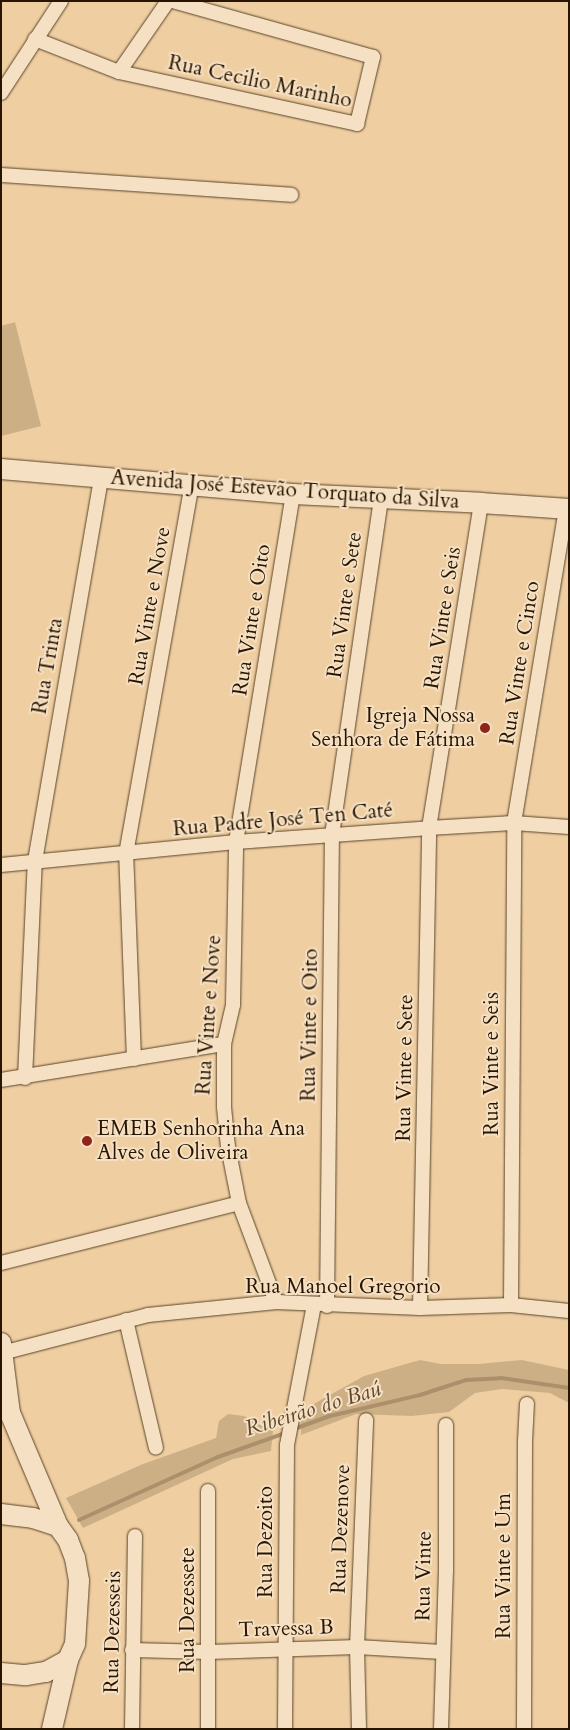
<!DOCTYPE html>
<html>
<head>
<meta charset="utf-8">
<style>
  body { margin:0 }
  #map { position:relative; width:570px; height:1730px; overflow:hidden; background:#efcfa2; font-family:Cardo,serif }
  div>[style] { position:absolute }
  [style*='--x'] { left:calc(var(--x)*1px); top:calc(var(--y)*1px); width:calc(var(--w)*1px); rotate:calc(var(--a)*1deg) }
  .green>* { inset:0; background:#cdaf86 }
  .stream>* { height:4px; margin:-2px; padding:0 2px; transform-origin:2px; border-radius:2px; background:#ab906b }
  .roads { filter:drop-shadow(0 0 1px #5a4428) drop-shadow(0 0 1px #5a4428) }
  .minor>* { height:14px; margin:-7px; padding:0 7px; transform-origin:7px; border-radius:7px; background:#f5e0c3 }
  .secondary>* { height:20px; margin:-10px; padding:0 10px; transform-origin:10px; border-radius:10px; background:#f5e0c3 }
  .dots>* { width:14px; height:14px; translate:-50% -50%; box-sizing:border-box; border:2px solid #f5e0c3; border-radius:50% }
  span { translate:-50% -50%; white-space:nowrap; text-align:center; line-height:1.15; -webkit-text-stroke:4px #f5e0c3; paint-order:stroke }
  .street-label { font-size:21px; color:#281500 }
  .poi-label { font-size:21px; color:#281500 }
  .right { translate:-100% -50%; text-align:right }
  .left { translate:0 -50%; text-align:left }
  .water-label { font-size:22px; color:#5c462b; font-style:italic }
  .frame { position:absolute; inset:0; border:2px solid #281500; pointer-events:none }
</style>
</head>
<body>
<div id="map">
  <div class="green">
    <div style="clip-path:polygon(15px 322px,41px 426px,1px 436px,1px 326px)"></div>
    <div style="clip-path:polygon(420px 1360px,441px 1364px,478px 1364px,522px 1360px,569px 1370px,569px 1403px,550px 1393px,502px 1389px,475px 1393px,449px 1412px,412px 1416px,356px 1414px,301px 1435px,301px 1411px,364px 1376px)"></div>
    <div style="clip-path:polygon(228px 1414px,244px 1416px,273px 1431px,271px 1451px,233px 1459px,83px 1528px,66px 1498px,143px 1464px,216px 1438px,219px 1421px)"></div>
  </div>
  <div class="stream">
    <div style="--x:294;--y:1429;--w:38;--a:-20"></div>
    <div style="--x:330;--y:1416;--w:92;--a:-13.1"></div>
    <div style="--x:420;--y:1395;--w:48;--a:-18.1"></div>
    <div style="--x:466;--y:1380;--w:35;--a:-3"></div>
    <div style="--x:501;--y:1378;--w:69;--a:8.4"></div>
    <div style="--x:79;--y:1520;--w:153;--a:-24.4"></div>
    <div style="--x:218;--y:1457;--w:71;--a:-19.7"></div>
  </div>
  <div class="roads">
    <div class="minor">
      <div style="--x:35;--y:39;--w:90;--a:21.4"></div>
      <div style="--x:119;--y:72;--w:244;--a:12.3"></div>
      <div style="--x:357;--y:124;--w:69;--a:-76.6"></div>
      <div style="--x:373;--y:57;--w:209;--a:-164.4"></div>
      <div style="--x:119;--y:72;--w:86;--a:-55.4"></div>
      <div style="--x:1;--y:93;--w:110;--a:-56.9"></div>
      <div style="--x:1;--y:175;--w:291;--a:3.9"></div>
      <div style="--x:1;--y:865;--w:236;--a:-5.6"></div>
      <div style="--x:236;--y:842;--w:194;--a:-4.1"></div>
      <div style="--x:429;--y:828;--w:85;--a:-3.4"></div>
      <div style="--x:514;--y:823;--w:55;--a:4.2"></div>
      <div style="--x:134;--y:1059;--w:205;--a:-92.2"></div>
      <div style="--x:126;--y:854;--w:376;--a:-79.9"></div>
      <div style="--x:25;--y:1078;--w:217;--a:-87.4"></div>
      <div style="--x:35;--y:861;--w:389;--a:-80.2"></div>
      <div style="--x:1;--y:1080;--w:226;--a:-9.2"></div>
      <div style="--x:1;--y:1263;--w:245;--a:-14.1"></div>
      <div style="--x:276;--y:1302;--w:106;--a:-110.5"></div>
      <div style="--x:239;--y:1203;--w:57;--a:-101.1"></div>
      <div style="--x:228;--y:1147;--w:40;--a:-95.7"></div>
      <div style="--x:224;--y:1107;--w:63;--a:-90"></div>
      <div style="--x:224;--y:1044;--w:40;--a:-77"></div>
      <div style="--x:233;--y:1005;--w:163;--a:-88.9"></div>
      <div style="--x:236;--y:842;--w:353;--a:-80.7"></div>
      <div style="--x:511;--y:1305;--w:482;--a:-89.6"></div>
      <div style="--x:514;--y:823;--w:318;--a:-80.6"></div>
      <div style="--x:327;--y:1306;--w:471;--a:-89.4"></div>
      <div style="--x:332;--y:835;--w:340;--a:-81.7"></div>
      <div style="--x:420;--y:1308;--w:480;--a:-88.9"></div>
      <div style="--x:429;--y:828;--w:329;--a:-80.9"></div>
      <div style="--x:126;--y:1320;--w:131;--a:76.8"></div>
      <div style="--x:2;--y:1353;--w:151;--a:-14.6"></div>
      <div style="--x:148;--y:1315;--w:129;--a:-5.8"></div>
      <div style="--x:276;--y:1302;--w:144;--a:2.4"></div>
      <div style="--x:420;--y:1308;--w:91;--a:-1.9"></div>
      <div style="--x:511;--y:1305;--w:58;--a:5.9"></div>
      <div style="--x:208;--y:1491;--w:238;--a:90"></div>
      <div style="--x:132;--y:1650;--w:77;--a:1.5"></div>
      <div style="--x:209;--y:1652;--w:148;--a:-1.9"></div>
      <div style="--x:357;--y:1647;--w:85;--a:3.4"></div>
      <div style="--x:132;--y:1729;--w:193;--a:-89.1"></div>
      <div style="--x:285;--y:1729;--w:284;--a:-89.6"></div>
      <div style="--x:287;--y:1445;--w:143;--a:-79.1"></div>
      <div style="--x:359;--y:1729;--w:82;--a:-91.4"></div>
      <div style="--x:357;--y:1647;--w:227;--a:-87.7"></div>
      <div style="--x:441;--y:1729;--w:159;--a:-88.2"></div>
      <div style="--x:446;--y:1570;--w:145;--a:-90"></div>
      <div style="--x:524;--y:1729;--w:288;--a:-89.8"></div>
      <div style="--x:525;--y:1441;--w:37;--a:-87"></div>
    </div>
    <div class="secondary">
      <div style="--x:1;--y:469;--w:293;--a:4.9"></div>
      <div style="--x:293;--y:494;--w:188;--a:2.7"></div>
      <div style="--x:481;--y:503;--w:88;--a:3.9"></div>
      <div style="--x:1;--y:1343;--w:71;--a:82.7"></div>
      <div style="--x:10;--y:1413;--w:123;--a:67"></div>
      <div style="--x:58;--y:1526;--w:17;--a:54"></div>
      <div style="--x:68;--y:1540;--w:19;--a:69"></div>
      <div style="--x:75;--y:1558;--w:23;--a:80"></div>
      <div style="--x:79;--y:1581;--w:63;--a:93.6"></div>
      <div style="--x:75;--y:1644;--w:17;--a:114"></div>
      <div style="--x:68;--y:1660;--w:71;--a:103.1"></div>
      <div style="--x:1;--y:1514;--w:32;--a:7"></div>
      <div style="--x:33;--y:1518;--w:26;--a:18"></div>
      <div style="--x:1;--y:1673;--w:25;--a:5"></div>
      <div style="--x:26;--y:1675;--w:20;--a:-9"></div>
      <div style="--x:46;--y:1672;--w:25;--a:-29"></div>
    </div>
  </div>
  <div class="dots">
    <div style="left:485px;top:728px;background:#8f2418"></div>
    <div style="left:87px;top:1141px;background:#8f2418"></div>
  </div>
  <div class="street-label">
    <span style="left:260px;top:82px;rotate:12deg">Rua Cecilio Marinho</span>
    <span style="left:285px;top:490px;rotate:4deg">Avenida José Estevão Torquato da Silva</span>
    <span style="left:345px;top:605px;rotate:-82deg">Rua Vinte e Sete</span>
    <span style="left:150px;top:606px;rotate:-80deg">Rua Vinte e Nove</span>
    <span style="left:443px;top:618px;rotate:-81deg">Rua Vinte e Seis</span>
    <span style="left:252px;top:620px;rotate:-81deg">Rua Vinte e Oito</span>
    <span style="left:520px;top:663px;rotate:-81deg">Rua Vinte e Cinco</span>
    <span style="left:48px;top:666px;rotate:-80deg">Rua Trinta</span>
    <span style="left:283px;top:820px;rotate:-5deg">Rua Padre José Ten Caté</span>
    <span style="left:209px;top:1015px;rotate:-86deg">Rua Vinte e Nove</span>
    <span style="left:310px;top:1025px;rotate:-89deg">Rua Vinte e Oito</span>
    <span style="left:492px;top:1064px;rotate:-90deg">Rua Vinte e Seis</span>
    <span style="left:405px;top:1068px;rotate:-89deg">Rua Vinte e Sete</span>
    <span style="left:343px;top:1287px">Rua Manoel Gregorio</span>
    <span style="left:341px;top:1529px;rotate:-88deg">Rua Dezenove</span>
    <span style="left:266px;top:1542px;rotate:-90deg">Rua Dezoito</span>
    <span style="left:504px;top:1566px;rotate:-90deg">Rua Vinte e Um</span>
    <span style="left:424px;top:1576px;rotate:-89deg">Rua Vinte</span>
    <span style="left:188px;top:1610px;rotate:-90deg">Rua Dezessete</span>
    <span style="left:286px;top:1629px;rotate:-2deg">Travessa B</span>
    <span style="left:113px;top:1632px;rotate:-89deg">Rua Dezesseis</span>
  </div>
  <div class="poi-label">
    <span class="right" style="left:475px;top:728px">Igreja Nossa<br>Senhora de Fátima</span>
    <span class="left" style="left:97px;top:1141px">EMEB Senhorinha Ana<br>Alves de Oliveira</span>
  </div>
  <div class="water-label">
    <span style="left:313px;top:1409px;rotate:-17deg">Ribeirão do Baú</span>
  </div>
  <div class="frame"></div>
</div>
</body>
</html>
